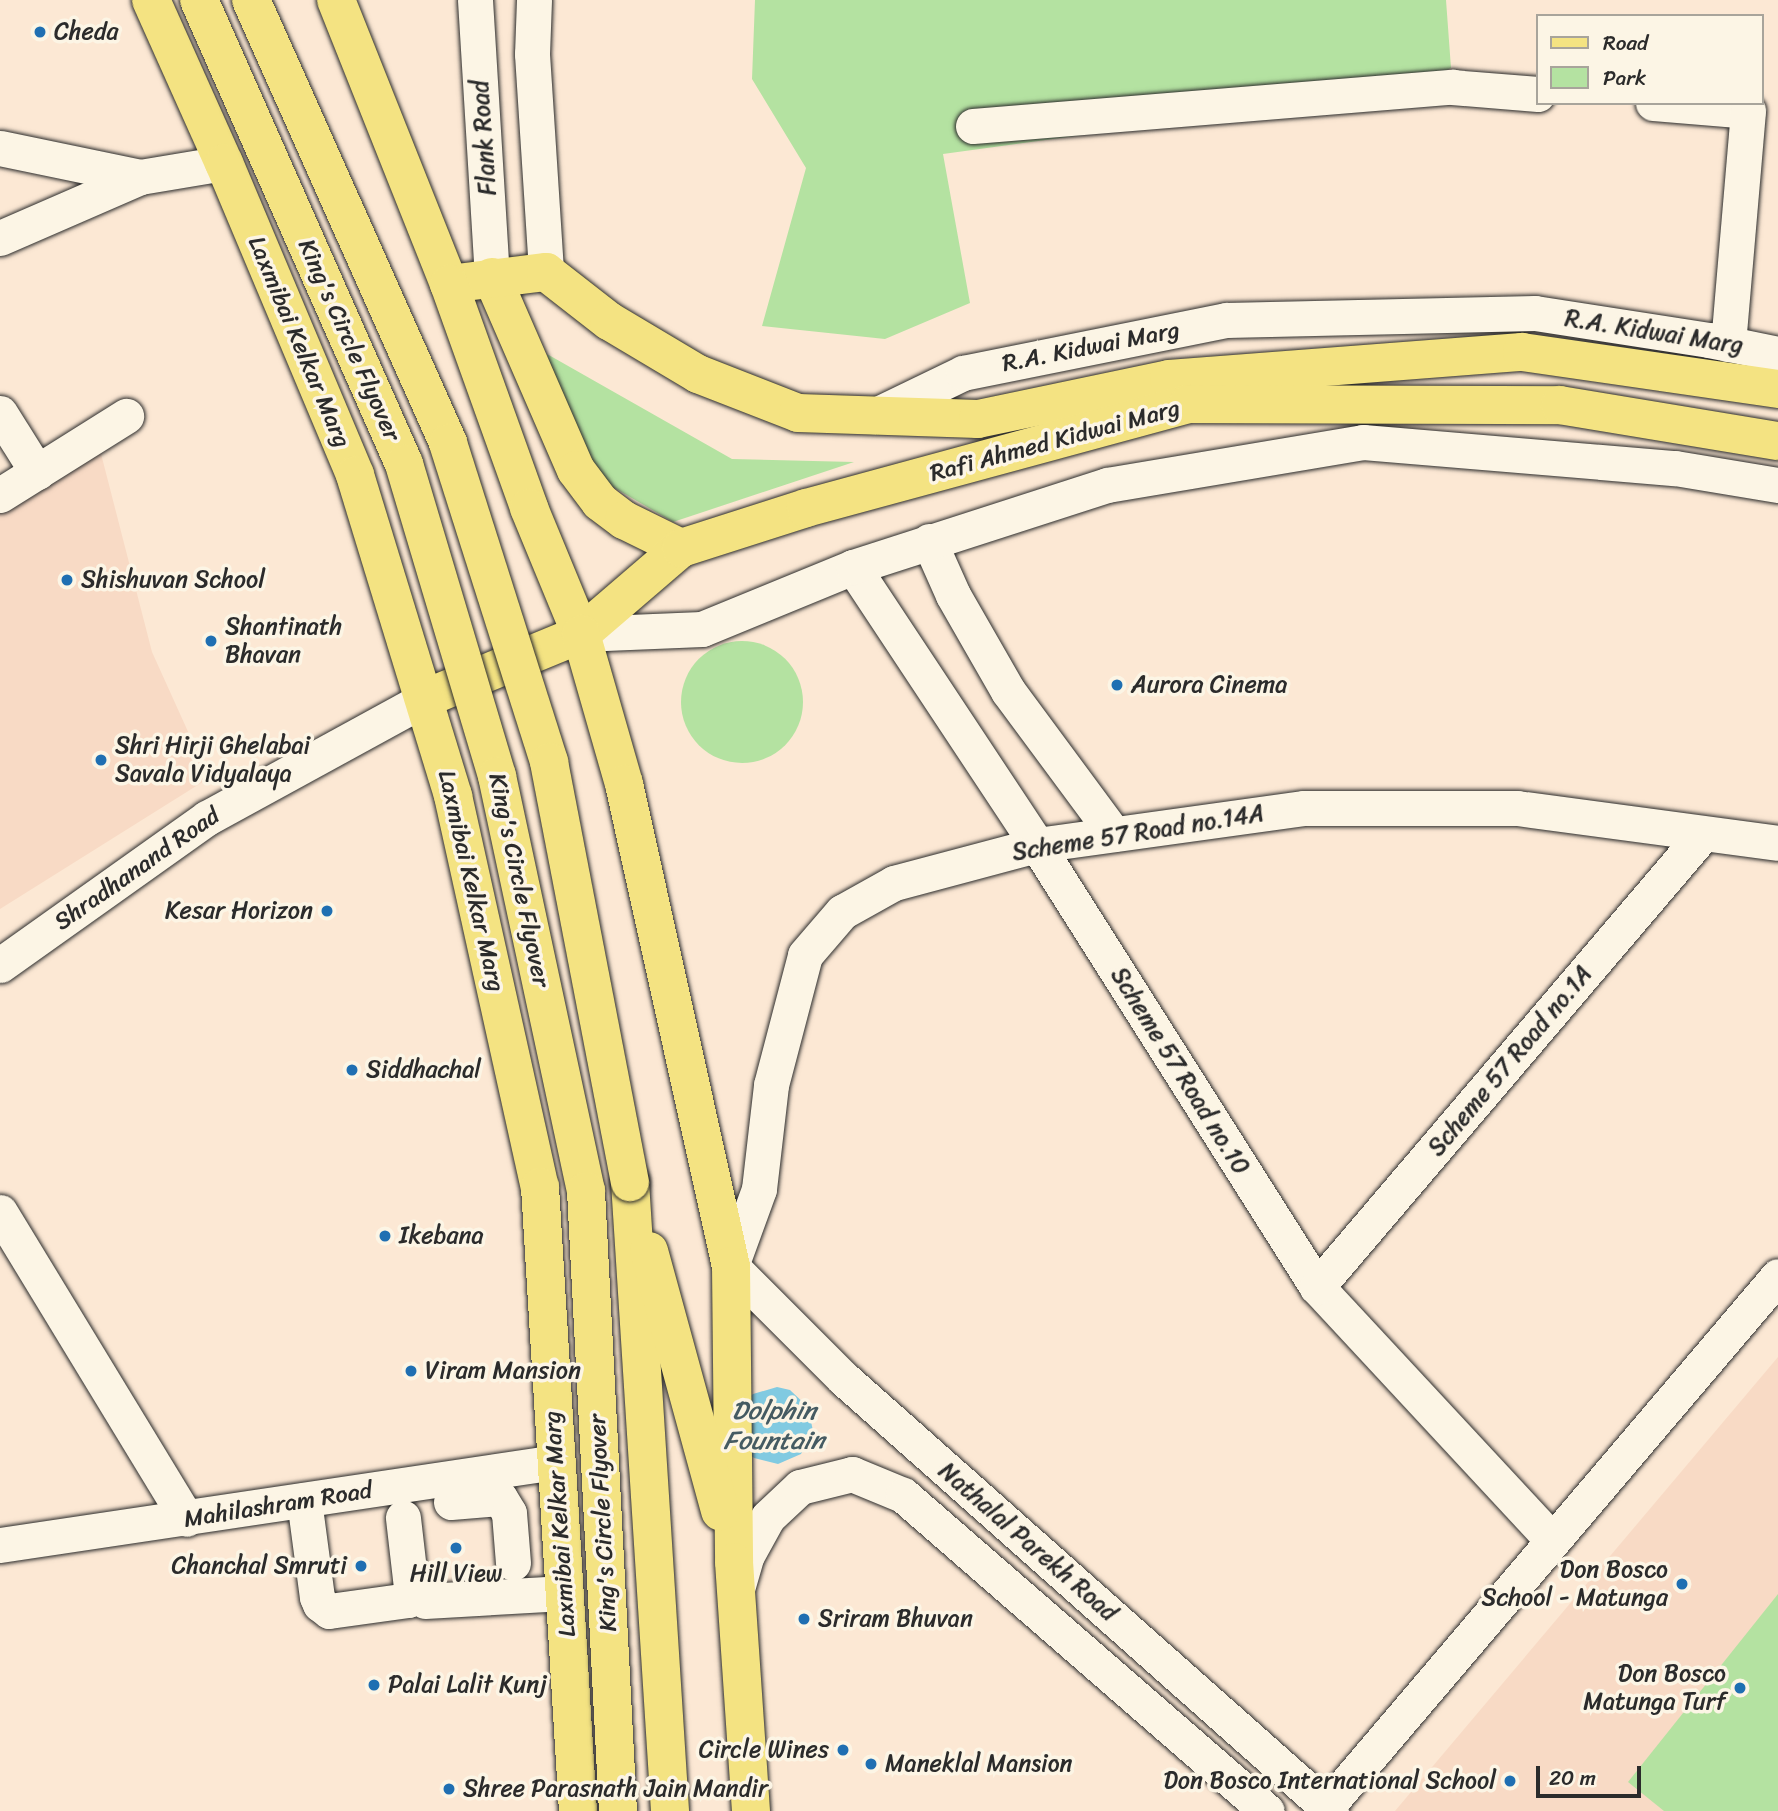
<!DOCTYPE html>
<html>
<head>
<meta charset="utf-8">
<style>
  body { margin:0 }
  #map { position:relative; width:1778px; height:1811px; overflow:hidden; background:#fce8d4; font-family:Sriracha,sans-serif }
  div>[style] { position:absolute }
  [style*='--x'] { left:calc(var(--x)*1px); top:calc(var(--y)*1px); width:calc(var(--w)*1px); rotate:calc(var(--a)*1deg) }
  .built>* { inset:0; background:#f8dac5 }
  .green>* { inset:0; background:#b4e2a1 }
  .round { border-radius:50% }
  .water>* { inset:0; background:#81cae1 }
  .roads { filter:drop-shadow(0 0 2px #2b2b2b) drop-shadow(0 0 2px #2b2b2b) }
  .minor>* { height:35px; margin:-17.5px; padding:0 17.5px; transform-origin:17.5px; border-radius:17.5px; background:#fcf5e5 }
  .major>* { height:38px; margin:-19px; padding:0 19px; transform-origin:19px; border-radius:19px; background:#f4e382 }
  .highway>* { height:38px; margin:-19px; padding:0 19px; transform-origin:19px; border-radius:19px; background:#f4e382 }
  .bridges { filter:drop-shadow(0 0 2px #2b2b2b) drop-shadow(0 0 2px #2b2b2b) }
  .highway-bridge>* { height:38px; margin:-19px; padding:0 19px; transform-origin:19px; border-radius:19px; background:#f4e382 }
  .dots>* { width:19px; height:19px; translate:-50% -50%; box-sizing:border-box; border:4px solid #fcf5e5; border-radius:50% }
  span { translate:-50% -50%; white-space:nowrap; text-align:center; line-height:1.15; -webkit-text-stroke:7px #fcf5e5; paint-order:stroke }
  .poi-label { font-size:24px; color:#2b2b2b }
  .left { translate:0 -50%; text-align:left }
  .right { translate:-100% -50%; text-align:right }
  .street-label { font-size:24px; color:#2b2b2b }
  .water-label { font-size:26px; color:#455b62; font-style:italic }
  .legend { position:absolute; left:1536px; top:14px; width:228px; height:91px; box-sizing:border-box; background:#fcf5e5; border:2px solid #a8a49b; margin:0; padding:9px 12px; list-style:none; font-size:21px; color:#2b2b2b }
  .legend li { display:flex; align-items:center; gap:14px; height:35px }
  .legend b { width:35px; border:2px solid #a8a49b }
  .scale { position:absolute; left:1536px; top:1766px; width:105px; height:32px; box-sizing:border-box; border:4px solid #2b2b2b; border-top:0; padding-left:9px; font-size:21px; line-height:24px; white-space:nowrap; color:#2b2b2b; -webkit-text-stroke:5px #fcf5e5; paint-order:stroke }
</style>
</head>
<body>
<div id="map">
  <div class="built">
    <div style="clip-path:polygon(98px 442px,152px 652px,209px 778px,0 909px,0 508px)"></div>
    <div style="clip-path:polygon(1778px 1357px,1778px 1811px,1395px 1811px)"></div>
  </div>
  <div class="green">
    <div style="clip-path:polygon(755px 0,1446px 0,1451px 68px,1407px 91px,943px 154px,970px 303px,885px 339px,762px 326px,806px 168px,752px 79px)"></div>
    <div style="clip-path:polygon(547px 354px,732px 459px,854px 462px,673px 522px,589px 473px)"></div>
    <div class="round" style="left:681px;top:641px;width:122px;height:122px"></div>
    <div style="clip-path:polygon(1778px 1594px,1778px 1811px,1664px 1811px,1628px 1782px)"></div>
  </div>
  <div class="water">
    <div style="clip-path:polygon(777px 1387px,790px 1390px,808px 1407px,813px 1431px,801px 1454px,778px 1464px,754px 1458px,744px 1449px,744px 1402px,753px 1394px)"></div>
  </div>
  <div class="roads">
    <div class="minor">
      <div style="--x:475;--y:0;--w:278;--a:86.5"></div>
      <div style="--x:534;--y:0;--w:54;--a:92.1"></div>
      <div style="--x:532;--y:54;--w:218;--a:86.3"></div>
      <div style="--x:1653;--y:103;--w:95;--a:4.8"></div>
      <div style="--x:1748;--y:111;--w:234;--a:94.9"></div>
      <div style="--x:973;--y:126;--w:481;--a:-4.7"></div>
      <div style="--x:1452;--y:87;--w:86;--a:4.7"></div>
      <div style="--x:0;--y:148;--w:143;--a:11.7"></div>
      <div style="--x:0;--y:238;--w:153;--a:-23.5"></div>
      <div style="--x:140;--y:177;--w:85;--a:-9.5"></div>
      <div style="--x:0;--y:413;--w:70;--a:57.9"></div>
      <div style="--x:874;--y:416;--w:99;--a:-25.8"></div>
      <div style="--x:963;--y:373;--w:268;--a:-11.4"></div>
      <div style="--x:1226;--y:320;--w:309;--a:-1.3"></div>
      <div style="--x:1535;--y:313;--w:176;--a:8.8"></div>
      <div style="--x:1709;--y:340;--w:70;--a:11.5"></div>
      <div style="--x:0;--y:495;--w:149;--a:-32.1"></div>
      <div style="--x:929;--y:541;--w:59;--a:66"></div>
      <div style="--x:953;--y:595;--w:111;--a:60.2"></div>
      <div style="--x:1008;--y:691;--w:178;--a:53.5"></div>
      <div style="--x:853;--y:567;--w:333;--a:56.5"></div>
      <div style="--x:1037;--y:845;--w:523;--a:57.65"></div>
      <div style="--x:1317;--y:1287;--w:345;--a:47.1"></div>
      <div style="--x:581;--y:634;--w:121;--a:-2.4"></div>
      <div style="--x:702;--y:629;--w:163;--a:-22.3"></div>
      <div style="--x:853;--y:567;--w:267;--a:-17.9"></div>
      <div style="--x:1107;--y:485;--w:260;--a:-9.5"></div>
      <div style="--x:1363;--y:442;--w:313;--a:4.8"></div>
      <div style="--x:1675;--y:468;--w:104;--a:9.4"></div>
      <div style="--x:0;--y:965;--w:254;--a:-35.4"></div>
      <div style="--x:207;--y:818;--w:250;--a:-28.7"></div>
      <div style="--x:0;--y:1212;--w:359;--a:58.7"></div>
      <div style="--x:1317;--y:1287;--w:595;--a:-49.57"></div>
      <div style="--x:304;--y:1500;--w:98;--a:82.4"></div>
      <div style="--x:317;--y:1597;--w:8;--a:67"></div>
      <div style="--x:320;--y:1604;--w:11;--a:38"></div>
      <div style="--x:329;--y:1611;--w:80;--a:-7.9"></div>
      <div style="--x:408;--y:1600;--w:6;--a:-45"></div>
      <div style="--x:412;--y:1596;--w:79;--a:-96.6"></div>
      <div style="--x:451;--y:1502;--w:49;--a:-4.7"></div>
      <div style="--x:500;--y:1498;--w:17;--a:59"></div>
      <div style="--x:509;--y:1513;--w:50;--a:85.4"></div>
      <div style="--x:0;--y:1545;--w:562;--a:-8.49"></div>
      <div style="--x:737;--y:1589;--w:35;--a:-74"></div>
      <div style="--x:747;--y:1555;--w:43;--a:-61.1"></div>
      <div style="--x:768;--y:1517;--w:44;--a:-43.2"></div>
      <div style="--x:800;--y:1487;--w:54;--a:-14"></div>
      <div style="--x:852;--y:1474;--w:55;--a:22.4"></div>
      <div style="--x:903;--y:1495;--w:482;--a:41"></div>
      <div style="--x:425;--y:1601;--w:139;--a:-3.3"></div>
      <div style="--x:1323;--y:1811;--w:702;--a:-49.62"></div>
      <div style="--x:1331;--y:1811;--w:651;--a:-138.42"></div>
      <div style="--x:844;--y:1379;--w:160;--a:-135"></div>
      <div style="--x:731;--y:1266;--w:82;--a:-70"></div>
      <div style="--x:759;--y:1189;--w:105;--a:-83.4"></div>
      <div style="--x:771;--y:1085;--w:134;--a:-75.3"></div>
      <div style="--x:805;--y:955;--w:57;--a:-49.3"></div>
      <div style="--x:842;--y:912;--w:60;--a:-29.1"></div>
      <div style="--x:894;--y:883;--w:148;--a:-14.9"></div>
      <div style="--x:1037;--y:845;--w:270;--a:-7.9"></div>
      <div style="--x:1304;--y:808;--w:213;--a:0"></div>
      <div style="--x:1517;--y:808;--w:263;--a:7.6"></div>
    </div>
    <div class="major">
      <div style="--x:492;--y:277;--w:210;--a:66.5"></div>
      <div style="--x:576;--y:470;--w:40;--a:53"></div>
      <div style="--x:600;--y:502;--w:30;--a:37"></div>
      <div style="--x:624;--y:520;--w:64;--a:26.2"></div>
      <div style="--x:449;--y:284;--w:98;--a:-7.1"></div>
      <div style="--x:546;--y:272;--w:80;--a:37.9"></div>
      <div style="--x:609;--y:321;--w:104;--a:30.8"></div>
      <div style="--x:698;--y:374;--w:107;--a:21.3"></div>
      <div style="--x:798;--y:413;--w:180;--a:1.9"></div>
      <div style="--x:978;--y:419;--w:195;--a:-11.8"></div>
      <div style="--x:1169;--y:379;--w:354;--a:-4.4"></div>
      <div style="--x:1522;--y:352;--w:259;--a:8.2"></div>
      <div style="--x:426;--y:698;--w:168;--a:-22.4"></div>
      <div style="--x:581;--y:634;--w:132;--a:-40.7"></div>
      <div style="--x:681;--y:548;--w:131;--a:-17.7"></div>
      <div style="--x:806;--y:508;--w:396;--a:-15.2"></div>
      <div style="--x:1188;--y:404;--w:372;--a:0.2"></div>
      <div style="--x:1560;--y:405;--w:221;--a:9.4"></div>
    </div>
    <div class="highway">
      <div style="--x:151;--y:0;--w:179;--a:65.9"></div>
      <div style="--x:224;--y:163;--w:338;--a:67.2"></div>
      <div style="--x:355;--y:475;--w:336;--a:73"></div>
      <div style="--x:453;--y:796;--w:401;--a:77.5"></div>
      <div style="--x:540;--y:1187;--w:625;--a:86.52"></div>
      <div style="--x:336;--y:0;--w:306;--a:68.3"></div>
      <div style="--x:449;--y:284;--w:238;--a:70.3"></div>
      <div style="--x:529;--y:508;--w:136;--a:67.6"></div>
      <div style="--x:581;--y:634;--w:156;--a:74"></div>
      <div style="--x:624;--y:784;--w:494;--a:77.5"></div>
      <div style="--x:731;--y:1266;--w:296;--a:89.4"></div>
      <div style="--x:734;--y:1562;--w:250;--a:86.1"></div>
      <div style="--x:630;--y:1182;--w:630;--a:86.36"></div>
      <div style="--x:649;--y:1251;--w:270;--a:74.7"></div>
    </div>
  </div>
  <div class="bridges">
    <div class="highway-bridge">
      <div style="--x:199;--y:0;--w:507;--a:66.16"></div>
      <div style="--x:404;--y:464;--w:326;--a:73.4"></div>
      <div style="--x:497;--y:776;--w:424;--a:77.9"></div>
      <div style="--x:586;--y:1191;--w:621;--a:87.05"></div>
      <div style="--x:251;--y:0;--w:485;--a:66"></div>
      <div style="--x:448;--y:443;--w:335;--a:72.4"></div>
      <div style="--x:549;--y:762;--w:428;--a:79.1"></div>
    </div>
  </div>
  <div class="dots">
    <div style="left:40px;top:32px;background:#1f6fb2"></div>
    <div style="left:67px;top:580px;background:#1f6fb2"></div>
    <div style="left:211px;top:641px;background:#1f6fb2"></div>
    <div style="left:1117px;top:685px;background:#1f6fb2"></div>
    <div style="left:101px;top:760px;background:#1f6fb2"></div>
    <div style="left:327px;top:911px;background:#1f6fb2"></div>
    <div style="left:352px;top:1070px;background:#1f6fb2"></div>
    <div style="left:385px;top:1236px;background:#1f6fb2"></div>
    <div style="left:411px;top:1371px;background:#1f6fb2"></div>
    <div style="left:456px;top:1548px;background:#1f6fb2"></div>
    <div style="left:361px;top:1566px;background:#1f6fb2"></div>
    <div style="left:1682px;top:1584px;background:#1f6fb2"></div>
    <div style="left:804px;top:1619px;background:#1f6fb2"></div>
    <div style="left:374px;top:1685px;background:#1f6fb2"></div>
    <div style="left:1740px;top:1688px;background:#1f6fb2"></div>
    <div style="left:843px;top:1750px;background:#1f6fb2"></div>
    <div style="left:871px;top:1764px;background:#1f6fb2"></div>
    <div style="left:1510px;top:1781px;background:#1f6fb2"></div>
    <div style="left:449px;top:1789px;background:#1f6fb2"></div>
  </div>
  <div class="poi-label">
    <span class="left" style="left:54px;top:32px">Cheda</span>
    <span class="left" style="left:81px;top:580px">Shishuvan School</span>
    <span class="left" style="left:225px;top:641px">Shantinath<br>Bhavan</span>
    <span class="left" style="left:1131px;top:685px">Aurora Cinema</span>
    <span class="left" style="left:115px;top:760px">Shri Hirji Ghelabai<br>Savala Vidyalaya</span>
    <span class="right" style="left:313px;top:911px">Kesar Horizon</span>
    <span class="left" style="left:366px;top:1070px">Siddhachal</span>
    <span class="left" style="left:399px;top:1236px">Ikebana</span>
    <span class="left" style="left:425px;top:1371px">Viram Mansion</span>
    <span class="right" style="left:347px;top:1566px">Chanchal Smruti</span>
    <span class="right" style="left:1668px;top:1584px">Don Bosco<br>School - Matunga</span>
    <span style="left:456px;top:1574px">Hill View</span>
    <span class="left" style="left:818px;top:1619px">Sriram Bhuvan</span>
    <span class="right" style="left:1726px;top:1688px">Don Bosco<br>Matunga Turf</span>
    <span class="left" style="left:388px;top:1685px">Palai Lalit Kunj</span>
    <span class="right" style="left:829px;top:1750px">Circle Wines</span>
    <span class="left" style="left:885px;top:1764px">Maneklal Mansion</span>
    <span class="right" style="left:1496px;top:1781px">Don Bosco International School</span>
    <span class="left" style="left:463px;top:1789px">Shree Parasnath Jain Mandir</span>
  </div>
  <div class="street-label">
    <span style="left:484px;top:138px;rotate:-94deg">Flank Road</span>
    <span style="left:1654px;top:332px;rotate:9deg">R.A. Kidwai Marg</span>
    <span style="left:349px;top:340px;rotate:66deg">King's Circle Flyover</span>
    <span style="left:299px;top:342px;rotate:67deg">Laxmibai Kelkar Marg</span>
    <span style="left:1091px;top:347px;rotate:-11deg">R.A. Kidwai Marg</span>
    <span style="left:1055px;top:441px;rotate:-15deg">Rafi Ahmed Kidwai Marg</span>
    <span style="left:1138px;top:833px;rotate:-9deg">Scheme 57 Road no.14A</span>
    <span style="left:137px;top:869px;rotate:-35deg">Shradhanand Road</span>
    <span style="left:519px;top:880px;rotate:78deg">King's Circle Flyover</span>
    <span style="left:471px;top:881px;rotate:77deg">Laxmibai Kelkar Marg</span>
    <span style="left:1510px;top:1061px;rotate:-50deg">Scheme 57 Road no.1A</span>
    <span style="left:1180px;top:1071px;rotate:58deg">Scheme 57 Road no.10</span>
    <span style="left:278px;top:1505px;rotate:-9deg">Mahilashram Road</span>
    <span style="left:603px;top:1523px;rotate:-93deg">King's Circle Flyover</span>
    <span style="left:560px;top:1524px;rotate:-94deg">Laxmibai Kelkar Marg</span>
    <span style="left:1028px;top:1542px;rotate:41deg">Nathalal Parekh Road</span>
  </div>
  <div class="water-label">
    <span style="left:774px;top:1426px">Dolphin<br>Fountain</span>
  </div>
  <ul class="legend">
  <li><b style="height:9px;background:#f4e382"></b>Road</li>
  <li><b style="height:19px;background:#b4e2a1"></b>Park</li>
  </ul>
  <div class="scale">20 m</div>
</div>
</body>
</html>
